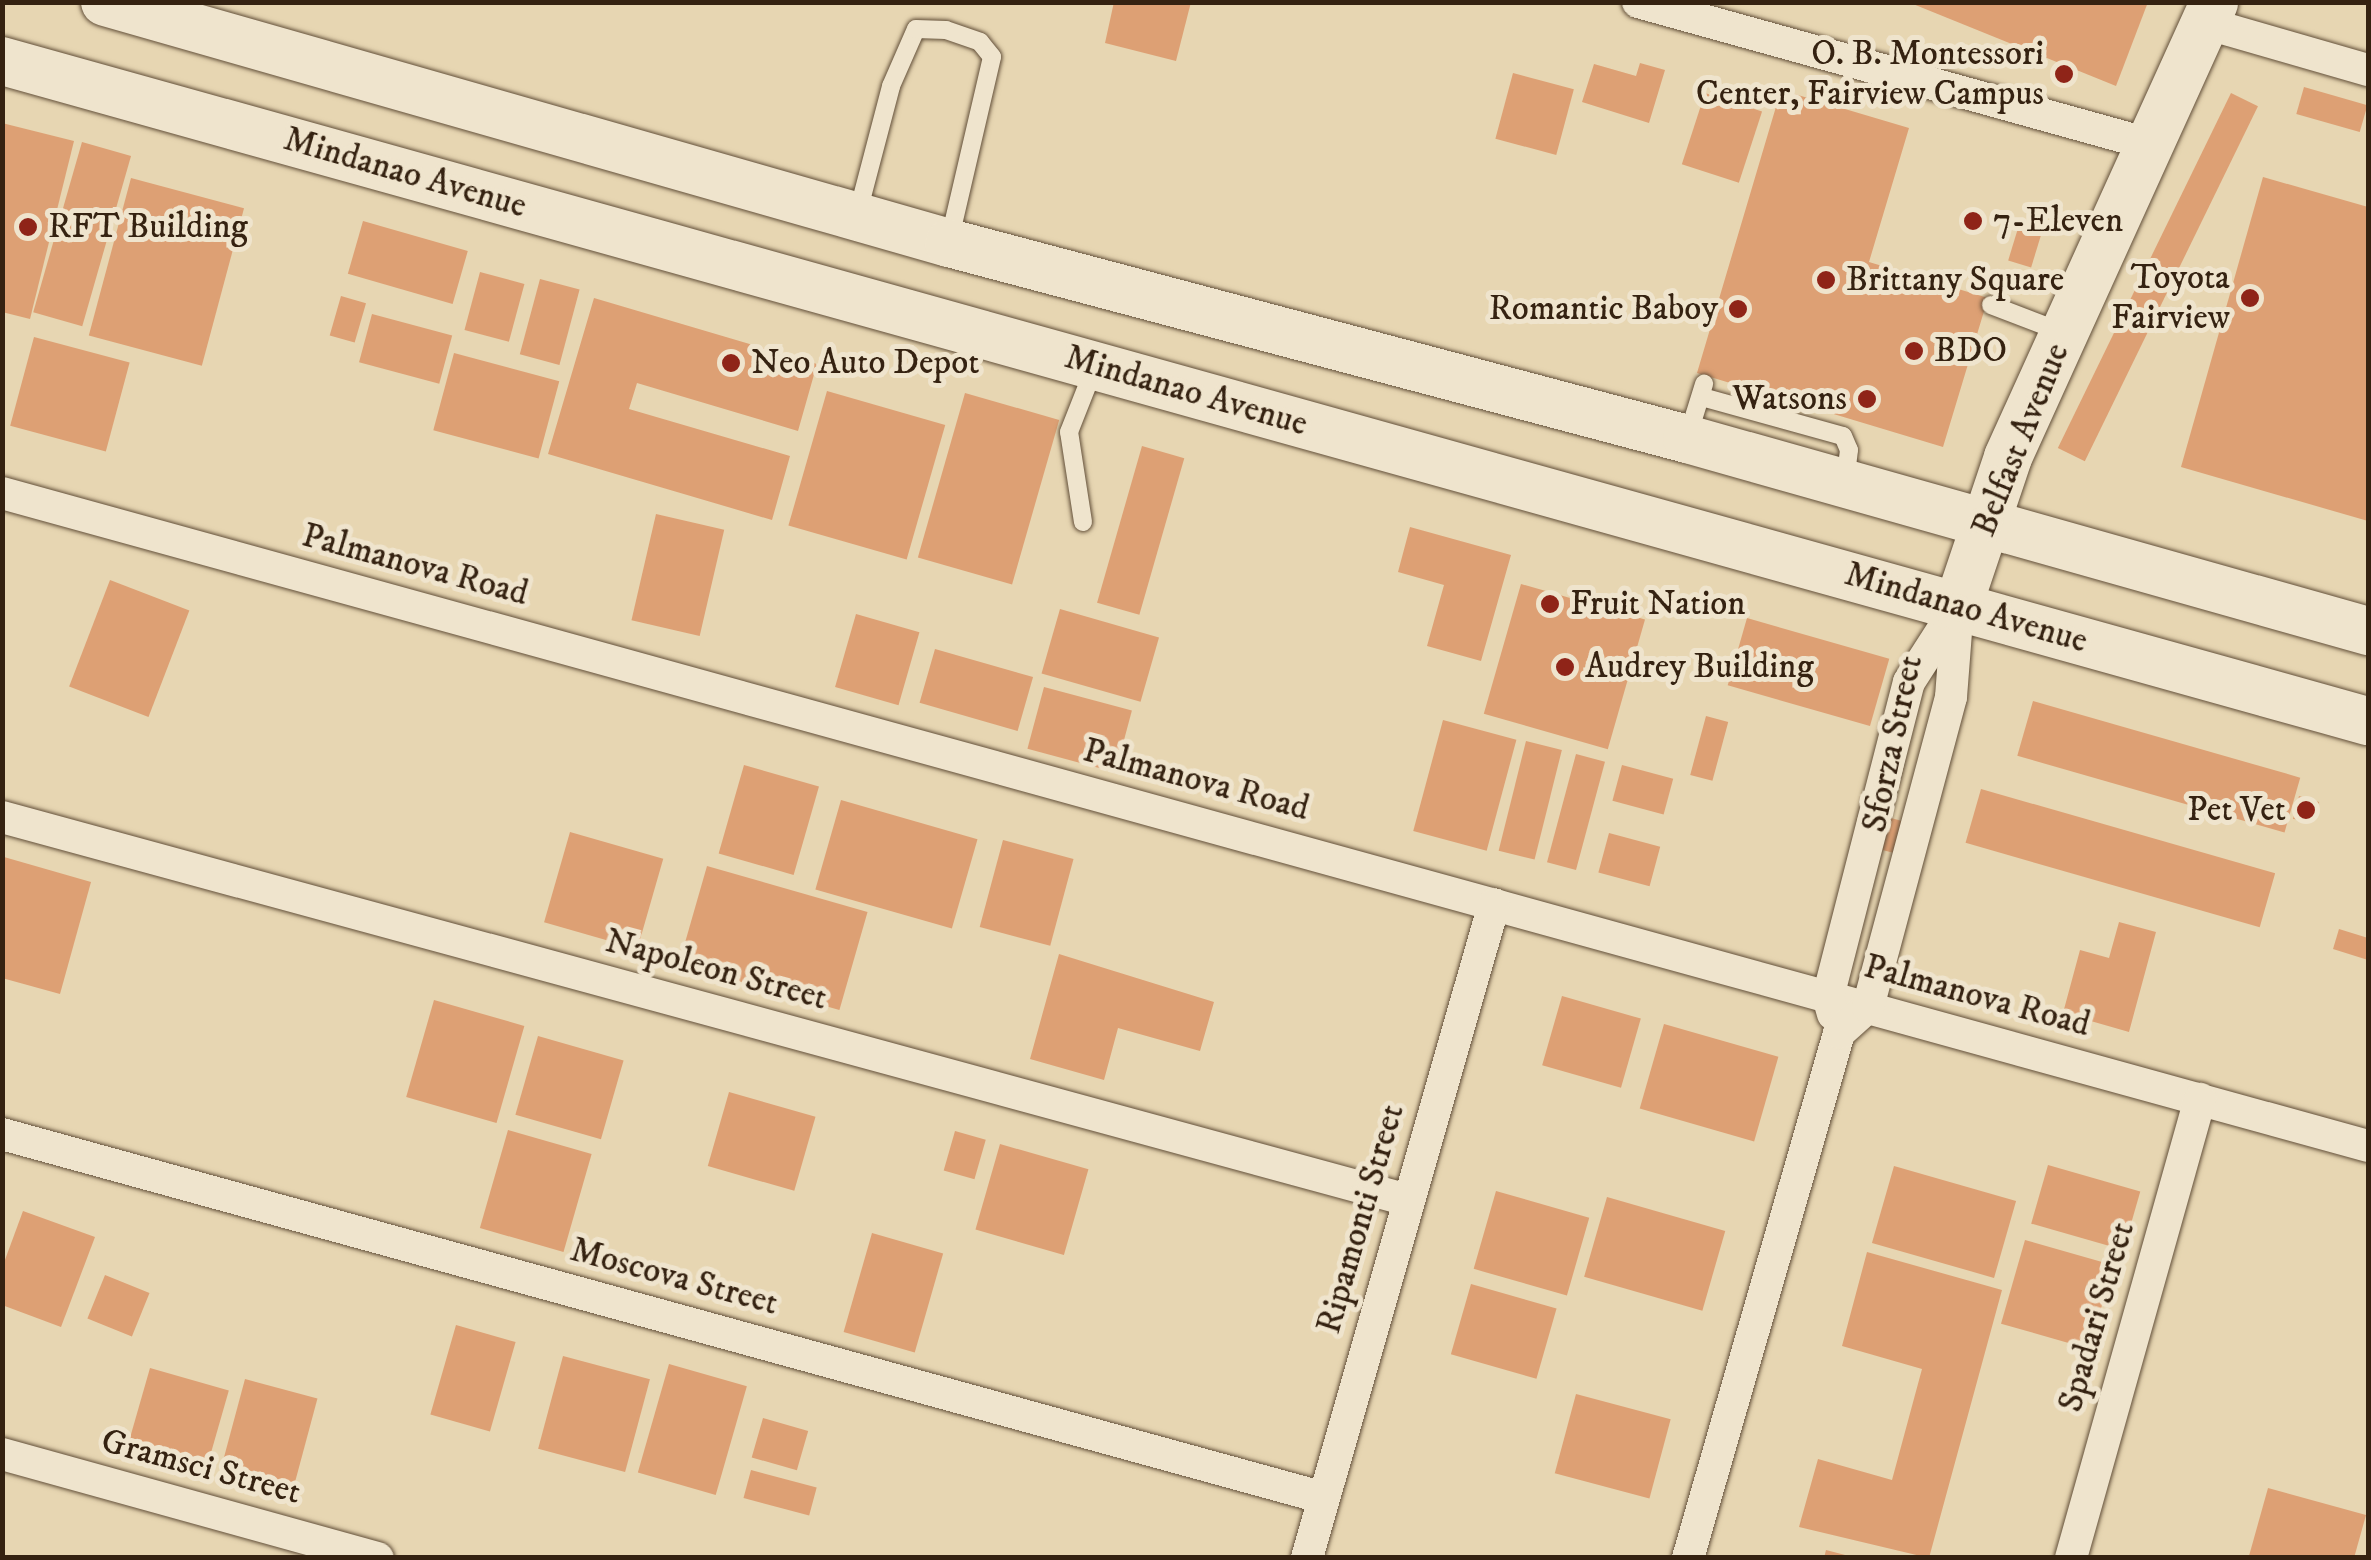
<!DOCTYPE html>
<html>
<head>
<meta charset="utf-8">
<style>
  body { margin:0 }
  #map { position:relative; width:2371px; height:1560px; overflow:hidden; background:#e7d6b2; font-family:"IM FELL DW Pica",serif }
  div>[style] { position:absolute }
  [style*='--x'] { left:calc(var(--x)*1px); top:calc(var(--y)*1px); width:calc(var(--w)*1px); rotate:calc(var(--a)*1deg) }
  .building>* { inset:0; background:#dda074; transform-origin:0 0 }
  .roads { filter:drop-shadow(0 0 2px #624f39) drop-shadow(0 0 2px #624f39) }
  .lane>* { height:18px; margin:-9px; padding:0 9px; transform-origin:9px; border-radius:9px; background:#efe4cd }
  .street>* { height:32px; margin:-16px; padding:0 16px; transform-origin:16px; border-radius:16px; background:#efe4cd }
  .secondary>* { height:48px; margin:-24px; padding:0 24px; transform-origin:24px; border-radius:24px; background:#efe4cd }
  .dots>* { width:28px; height:28px; translate:-50% -50%; box-sizing:border-box; border:5px solid #efe4cd; border-radius:50% }
  span { translate:-50% -50%; white-space:nowrap; text-align:center; line-height:1.15; -webkit-text-stroke:10px #efe4cd; paint-order:stroke }
  .poi-label { font-size:35px; color:#352211 }
  .right { translate:-100% -50%; text-align:right }
  .left { translate:0 -50%; text-align:left }
  .street-label { font-size:35px; color:#352211 }
  .frame { position:absolute; inset:0; border:5px solid #352211; pointer-events:none }
</style>
</head>
<body>
<div id="map">
  <div class="building">
    <div style="clip-path:polygon(1114px 2px,1191px 2px,1176px 61px,1105px 43px)"></div>
    <div style="clip-path:polygon(1908px 2px,2148px 2px,2116px 86px)"></div>
    <div style="clip-path:polygon(1640px 63px,1665px 70px,1649px 123px,1582px 102px,1594px 64px,1636px 76px)"></div>
    <div style="left:1513px;top:73px;width:63px;height:68px;rotate:15deg"></div>
    <div style="left:2304px;top:87px;width:66px;height:28px;rotate:16deg"></div>
    <div style="clip-path:polygon(1781px 90px,1909px 128px,1869px 262px,1988px 298px,1943px 447px,1697px 373px)"></div>
    <div style="left:1705px;top:93px;width:60px;height:75px;rotate:18deg"></div>
    <div style="left:2231px;top:93px;width:30px;height:395px;rotate:26deg"></div>
    <div style="clip-path:polygon(2px 123px,74px 141px,30px 319px,2px 312px)"></div>
    <div style="left:82px;top:142px;width:51px;height:177px;rotate:16deg"></div>
    <div style="clip-path:polygon(2263px 177px,2368px 207px,2368px 521px,2181px 467px)"></div>
    <div style="left:131px;top:178px;width:117px;height:163px;rotate:15deg"></div>
    <div style="left:363px;top:221px;width:109px;height:55px;rotate:16deg"></div>
    <div style="left:2019px;top:225px;width:24px;height:37px;rotate:17deg"></div>
    <div style="left:480px;top:272px;width:46px;height:60px;rotate:15deg"></div>
    <div style="left:540px;top:279px;width:41px;height:78px;rotate:15deg"></div>
    <div style="left:341px;top:296px;width:26px;height:41px;rotate:16deg"></div>
    <div style="clip-path:polygon(594px 298px,817px 364px,798px 431px,637px 383px,629px 409px,790px 456px,772px 520px,548px 454px)"></div>
    <div style="left:372px;top:314px;width:83px;height:50px;rotate:15deg"></div>
    <div style="left:34px;top:337px;width:99px;height:92px;rotate:15deg"></div>
    <div style="left:454px;top:353px;width:109px;height:80px;rotate:15deg"></div>
    <div style="left:827px;top:391px;width:123px;height:140px;rotate:16deg"></div>
    <div style="left:965px;top:393px;width:98px;height:171px;rotate:16deg"></div>
    <div style="left:1142px;top:446px;width:44px;height:163px;rotate:16deg"></div>
    <div style="left:656px;top:514px;width:70px;height:109px;rotate:13deg"></div>
    <div style="clip-path:polygon(1410px 527px,1511px 555px,1481px 661px,1427px 646px,1444px 585px,1398px 572px)"></div>
    <div style="left:110px;top:580px;width:85px;height:114px;rotate:21deg"></div>
    <div style="left:1521px;top:584px;width:129px;height:135px;rotate:16deg"></div>
    <div style="left:1060px;top:609px;width:103px;height:67px;rotate:16deg"></div>
    <div style="left:856px;top:614px;width:66px;height:76px;rotate:16deg"></div>
    <div style="left:1747px;top:618px;width:148px;height:70px;rotate:16deg"></div>
    <div style="left:935px;top:649px;width:102px;height:56px;rotate:16deg"></div>
    <div style="left:1044px;top:687px;width:91px;height:64px;rotate:15deg"></div>
    <div style="left:2033px;top:701px;width:278px;height:57px;rotate:16deg"></div>
    <div style="left:1706px;top:716px;width:23px;height:61px;rotate:15deg"></div>
    <div style="left:1443px;top:720px;width:76px;height:115px;rotate:15deg"></div>
    <div style="left:1526px;top:741px;width:37px;height:113px;rotate:14deg"></div>
    <div style="left:1576px;top:754px;width:30px;height:112px;rotate:15deg"></div>
    <div style="left:744px;top:765px;width:78px;height:92px;rotate:16deg"></div>
    <div style="left:1622px;top:765px;width:53px;height:37px;rotate:15deg"></div>
    <div style="left:1981px;top:789px;width:306px;height:56px;rotate:16deg"></div>
    <div style="clip-path:polygon(2299px 796px,2319px 802px,2312px 821px,2293px 819px)"></div>
    <div style="left:841px;top:800px;width:142px;height:93px;rotate:16deg"></div>
    <div style="left:1891px;top:818px;width:16px;height:33px;rotate:15deg"></div>
    <div style="left:570px;top:832px;width:97px;height:94px;rotate:16deg"></div>
    <div style="left:1609px;top:833px;width:53px;height:41px;rotate:15deg"></div>
    <div style="left:1003px;top:840px;width:73px;height:90px;rotate:15deg"></div>
    <div style="clip-path:polygon(4px 857px,91px 882px,60px 994px,2px 978px)"></div>
    <div style="left:707px;top:866px;width:167px;height:102px;rotate:16deg"></div>
    <div style="clip-path:polygon(2119px 922px,2156px 932px,2129px 1032px,2063px 1013px,2080px 950px,2109px 958px)"></div>
    <div style="clip-path:polygon(2339px 929px,2368px 938px,2368px 960px,2333px 949px)"></div>
    <div style="clip-path:polygon(1059px 954px,1214px 1002px,1200px 1051px,1118px 1028px,1104px 1080px,1030px 1059px)"></div>
    <div style="left:1562px;top:996px;width:82px;height:72px;rotate:16deg"></div>
    <div style="left:434px;top:1000px;width:94px;height:101px;rotate:16deg"></div>
    <div style="left:1664px;top:1024px;width:119px;height:88px;rotate:16deg"></div>
    <div style="left:538px;top:1036px;width:89px;height:82px;rotate:16deg"></div>
    <div style="left:729px;top:1092px;width:90px;height:77px;rotate:16deg"></div>
    <div style="left:508px;top:1130px;width:87px;height:102px;rotate:16deg"></div>
    <div style="left:955px;top:1131px;width:32px;height:41px;rotate:16deg"></div>
    <div style="left:1000px;top:1144px;width:92px;height:89px;rotate:16deg"></div>
    <div style="left:2048px;top:1165px;width:96px;height:61px;rotate:16deg"></div>
    <div style="left:1894px;top:1166px;width:127px;height:80px;rotate:16deg"></div>
    <div style="left:1496px;top:1191px;width:97px;height:81px;rotate:16deg"></div>
    <div style="left:1607px;top:1197px;width:123px;height:83px;rotate:16deg"></div>
    <div style="clip-path:polygon(23px 1211px,95px 1237px,61px 1327px,2px 1305px,2px 1268px)"></div>
    <div style="left:872px;top:1233px;width:74px;height:103px;rotate:16deg"></div>
    <div style="left:2025px;top:1240px;width:92px;height:87px;rotate:16deg"></div>
    <div style="clip-path:polygon(1867px 1252px,2002px 1290px,1929px 1558px,1799px 1527px,1818px 1459px,1892px 1480px,1922px 1369px,1842px 1346px)"></div>
    <div style="left:105px;top:1275px;width:48px;height:47px;rotate:22deg"></div>
    <div style="left:1471px;top:1284px;width:89px;height:73px;rotate:16deg"></div>
    <div style="left:456px;top:1325px;width:62px;height:93px;rotate:16deg"></div>
    <div style="left:563px;top:1356px;width:90px;height:96px;rotate:15deg"></div>
    <div style="left:669px;top:1364px;width:81px;height:113px;rotate:16deg"></div>
    <div style="left:150px;top:1368px;width:82px;height:87px;rotate:16deg"></div>
    <div style="left:245px;top:1379px;width:75px;height:107px;rotate:15deg"></div>
    <div style="left:1576px;top:1394px;width:98px;height:82px;rotate:15deg"></div>
    <div style="left:763px;top:1418px;width:47px;height:41px;rotate:16deg"></div>
    <div style="left:751px;top:1470px;width:68px;height:29px;rotate:15deg"></div>
    <div style="clip-path:polygon(2268px 1488px,2366px 1515px,2354px 1558px,2249px 1556px)"></div>
    <div style="clip-path:polygon(1826px 1550px,1849px 1556px,1849px 1558px,1824px 1558px)"></div>
  </div>
  <div class="roads">
    <div class="lane">
      <div style="--x:857;--y:216;--w:134;--a:-75.3"></div>
      <div style="--x:891;--y:86;--w:62;--a:-66.3"></div>
      <div style="--x:916;--y:29;--w:30;--a:2"></div>
      <div style="--x:946;--y:30;--w:36;--a:19"></div>
      <div style="--x:980;--y:42;--w:19;--a:51"></div>
      <div style="--x:992;--y:57;--w:190;--a:103.1"></div>
      <div style="--x:1991;--y:305;--w:78;--a:21"></div>
      <div style="--x:1702;--y:397;--w:146;--a:15.5"></div>
      <div style="--x:1843;--y:436;--w:15;--a:67"></div>
      <div style="--x:1849;--y:450;--w:32;--a:97"></div>
      <div style="--x:1687;--y:439;--w:58;--a:-72.8"></div>
      <div style="--x:1083;--y:522;--w:91;--a:-98.8"></div>
      <div style="--x:1069;--y:432;--w:71;--a:-68.5"></div>
    </div>
    <div class="street">
      <div style="--x:1638;--y:2;--w:530;--a:15.53"></div>
      <div style="--x:2205;--y:23;--w:170;--a:16.1"></div>
      <div style="--x:2;--y:493;--w:2454;--a:15.43"></div>
      <div style="--x:2;--y:817;--w:1457;--a:15.24"></div>
      <div style="--x:1833;--y:1014;--w:18;--a:-106"></div>
      <div style="--x:1828;--y:997;--w:325;--a:-75.6"></div>
      <div style="--x:1909;--y:682;--w:83;--a:-57.3"></div>
      <div style="--x:2;--y:1134;--w:1371;--a:15.39"></div>
      <div style="--x:2;--y:1454;--w:390;--a:15.5"></div>
      <div style="--x:1307;--y:1558;--w:680;--a:-74.04"></div>
      <div style="--x:1688;--y:1558;--w:546;--a:-73.95"></div>
      <div style="--x:1839;--y:1033;--w:39;--a:-42"></div>
      <div style="--x:1868;--y:1007;--w:321;--a:-75"></div>
      <div style="--x:1951;--y:697;--w:91;--a:-85.6"></div>
      <div style="--x:2071;--y:1558;--w:477;--a:-74.3"></div>
    </div>
    <div class="secondary">
      <div style="--x:105;--y:2;--w:878;--a:15.94"></div>
      <div style="--x:949;--y:243;--w:764;--a:14.87"></div>
      <div style="--x:1687;--y:439;--w:708;--a:15.75"></div>
      <div style="--x:2;--y:61;--w:2456;--a:15.59"></div>
      <div style="--x:1958;--y:606;--w:157;--a:-71.4"></div>
      <div style="--x:2008;--y:457;--w:499;--a:-65.6"></div>
    </div>
  </div>
  <div class="dots">
    <div style="left:2064px;top:74px;background:#8f2418"></div>
    <div style="left:1973px;top:221px;background:#8f2418"></div>
    <div style="left:28px;top:227px;background:#8f2418"></div>
    <div style="left:1826px;top:280px;background:#8f2418"></div>
    <div style="left:2250px;top:298px;background:#8f2418"></div>
    <div style="left:1738px;top:309px;background:#8f2418"></div>
    <div style="left:1914px;top:351px;background:#8f2418"></div>
    <div style="left:731px;top:363px;background:#8f2418"></div>
    <div style="left:1867px;top:399px;background:#8f2418"></div>
    <div style="left:1550px;top:604px;background:#8f2418"></div>
    <div style="left:1565px;top:667px;background:#8f2418"></div>
    <div style="left:2306px;top:810px;background:#8f2418"></div>
  </div>
  <div class="poi-label">
    <span class="right" style="left:2044px;top:74px">O. B. Montessori<br>Center, Fairview Campus</span>
    <span class="left" style="left:1993px;top:221px">7-Eleven</span>
    <span class="left" style="left:48px;top:227px">RFT Building</span>
    <span class="right" style="left:2230px;top:298px">Toyota<br>Fairview</span>
    <span class="left" style="left:1846px;top:280px">Brittany Square</span>
    <span class="right" style="left:1718px;top:309px">Romantic Baboy</span>
    <span class="left" style="left:1934px;top:351px">BDO</span>
    <span class="left" style="left:751px;top:363px">Neo Auto Depot</span>
    <span class="right" style="left:1847px;top:399px">Watsons</span>
    <span class="left" style="left:1570px;top:604px">Fruit Nation</span>
    <span class="left" style="left:1585px;top:667px">Audrey Building</span>
    <span class="right" style="left:2286px;top:810px">Pet Vet</span>
  </div>
  <div class="street-label">
    <span style="left:405px;top:173px;rotate:16deg">Mindanao Avenue</span>
    <span style="left:1186px;top:391px;rotate:16deg">Mindanao Avenue</span>
    <span style="left:2021px;top:440px;rotate:-68deg">Belfast Avenue</span>
    <span style="left:415px;top:565px;rotate:15deg">Palmanova Road</span>
    <span style="left:1966px;top:608px;rotate:16deg">Mindanao Avenue</span>
    <span style="left:1893px;top:744px;rotate:-78deg">Sforza Street</span>
    <span style="left:1196px;top:780px;rotate:15deg">Palmanova Road</span>
    <span style="left:716px;top:970px;rotate:15deg">Napoleon Street</span>
    <span style="left:1977px;top:996px;rotate:15deg">Palmanova Road</span>
    <span style="left:1361px;top:1219px;rotate:-74deg">Ripamonti Street</span>
    <span style="left:674px;top:1277px;rotate:15deg">Moscova Street</span>
    <span style="left:2097px;top:1317px;rotate:-74deg">Spadari Street</span>
    <span style="left:201px;top:1467px;rotate:15deg">Gramsci Street</span>
  </div>
  <div class="frame"></div>
</div>
</body>
</html>
